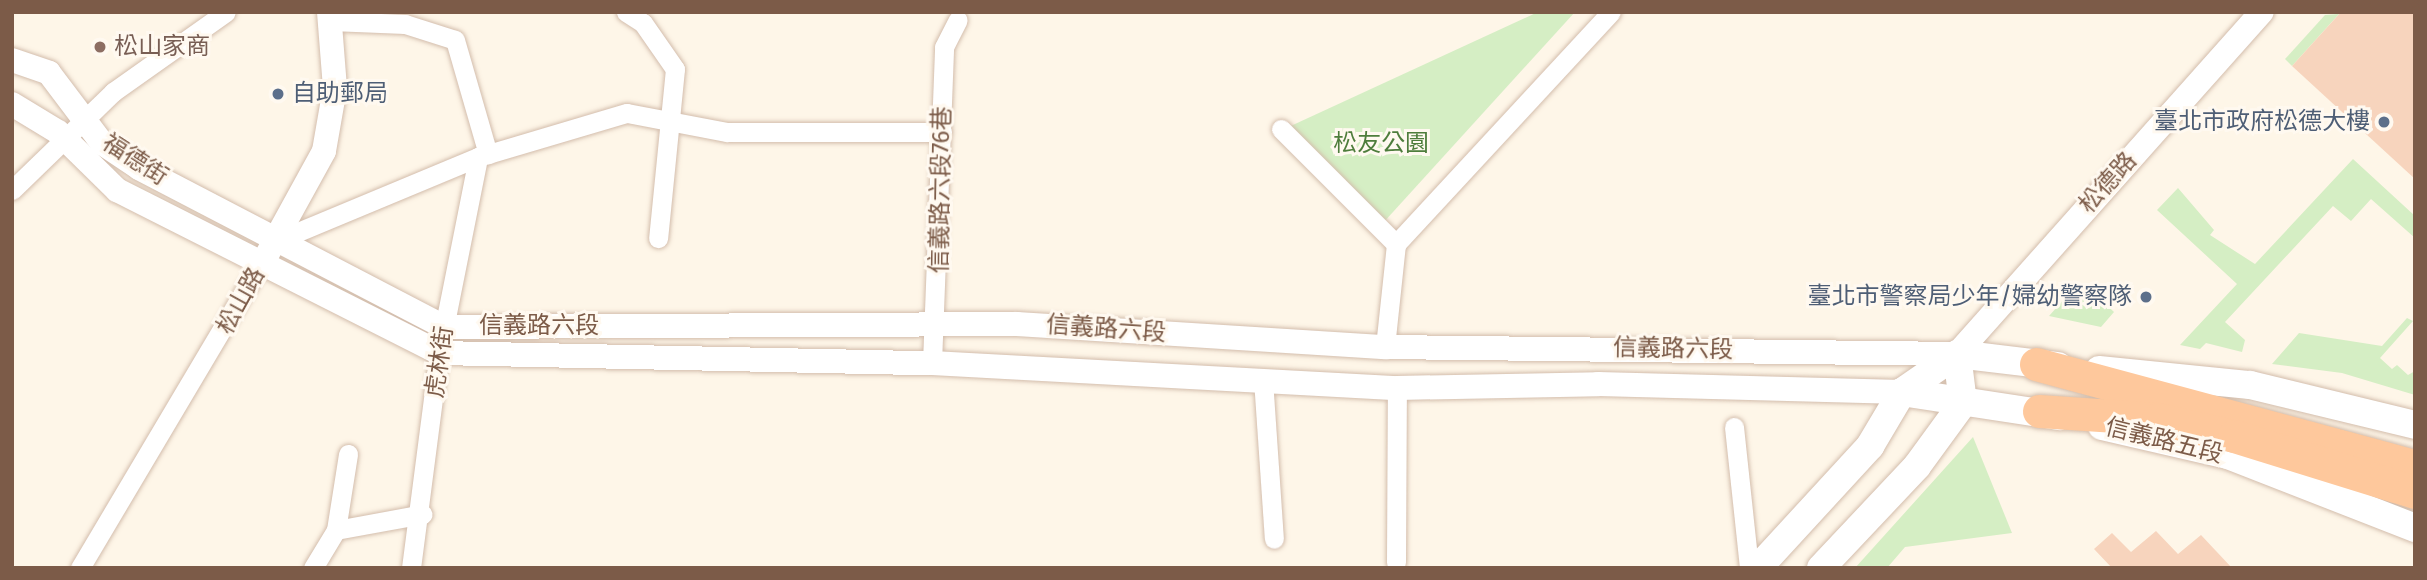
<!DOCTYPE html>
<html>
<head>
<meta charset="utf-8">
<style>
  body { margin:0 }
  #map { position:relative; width:2427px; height:580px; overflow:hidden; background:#fef6e8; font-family:"Fira Sans","Noto Sans TC",sans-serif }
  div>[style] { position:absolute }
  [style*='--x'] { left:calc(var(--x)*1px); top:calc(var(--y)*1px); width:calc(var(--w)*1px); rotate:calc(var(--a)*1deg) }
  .green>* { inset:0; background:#d5eec4 }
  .building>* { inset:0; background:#f7d4bd }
  .roads { filter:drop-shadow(0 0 2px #d3bdac) drop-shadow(0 0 2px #d3bdac) }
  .minor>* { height:19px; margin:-9.5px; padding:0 9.5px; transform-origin:9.5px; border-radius:9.5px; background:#fff }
  .tertiary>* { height:24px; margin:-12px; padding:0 12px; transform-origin:12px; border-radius:12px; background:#fff }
  .secondary>* { height:28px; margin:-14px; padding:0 14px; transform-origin:14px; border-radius:14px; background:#fff }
  .trunk>* { height:33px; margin:-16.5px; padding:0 16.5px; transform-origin:16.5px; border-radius:16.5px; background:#fec89c }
  .dots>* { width:19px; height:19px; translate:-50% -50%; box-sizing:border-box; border:4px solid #fff9f0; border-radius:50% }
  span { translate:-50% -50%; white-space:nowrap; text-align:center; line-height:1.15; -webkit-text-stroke:6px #fff9f0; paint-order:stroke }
  .education-label { font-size:24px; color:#785e54 }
  .left { translate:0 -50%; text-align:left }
  .service-label { font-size:24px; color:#4e5e75 }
  .right { translate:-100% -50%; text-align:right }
  .park-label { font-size:24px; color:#4e7d3c }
  .street-label { font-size:24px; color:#7c5b48 }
  .frame { position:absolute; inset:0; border:14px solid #7c5b48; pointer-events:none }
</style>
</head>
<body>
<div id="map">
  <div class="green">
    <div style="clip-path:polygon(1538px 12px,1575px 12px,1383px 223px,1282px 130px)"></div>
    <div style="clip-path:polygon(2339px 14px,2292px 66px,2285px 59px,2325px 15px)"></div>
    <div style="clip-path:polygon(2353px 159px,2415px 216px,2415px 238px,2371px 199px,2351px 221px,2333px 206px,2225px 322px,2245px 340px,2242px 352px,2206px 343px,2200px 349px,2180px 345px,2237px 284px,2157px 210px,2178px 188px,2214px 230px,2210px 235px,2255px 264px)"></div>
    <div style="clip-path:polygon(2073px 289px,2089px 304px,2097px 296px,2114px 312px,2101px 327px,2049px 316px)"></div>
    <div style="clip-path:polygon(2407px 318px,2413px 321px,2380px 358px,2392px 369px,2397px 365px,2408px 375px,2415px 371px,2415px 395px,2342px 373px,2272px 364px,2299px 333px,2382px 346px)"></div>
    <div style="clip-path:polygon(1973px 437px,2012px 533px,1905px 547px,1887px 568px,1855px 568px)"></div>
  </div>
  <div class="building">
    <div style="clip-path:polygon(2341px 12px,2415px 12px,2415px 179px,2292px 66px)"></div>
    <div style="clip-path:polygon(2156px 531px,2178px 554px,2201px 535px,2232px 568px,2112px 568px,2094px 549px,2112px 533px,2131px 552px)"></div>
  </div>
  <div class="roads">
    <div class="minor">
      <div style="--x:626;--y:12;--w:20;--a:33"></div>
      <div style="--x:643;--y:23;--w:56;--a:55.2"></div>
      <div style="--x:675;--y:69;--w:170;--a:95.7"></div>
      <div style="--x:331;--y:21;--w:74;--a:2.3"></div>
      <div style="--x:405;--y:24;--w:52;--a:17.7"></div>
      <div style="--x:455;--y:40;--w:119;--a:73.9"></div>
      <div style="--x:1281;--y:129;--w:163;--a:45"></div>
      <div style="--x:12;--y:190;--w:141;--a:-44.1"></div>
      <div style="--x:113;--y:92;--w:138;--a:-35.3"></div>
      <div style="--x:276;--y:241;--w:219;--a:-22.6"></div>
      <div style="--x:478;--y:157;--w:155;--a:-16.5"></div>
      <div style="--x:627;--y:113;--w:102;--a:10.8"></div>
      <div style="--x:727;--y:132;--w:215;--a:0"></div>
      <div style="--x:1385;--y:347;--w:104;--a:-83.9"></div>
      <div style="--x:1396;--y:244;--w:316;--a:-47.2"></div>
      <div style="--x:932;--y:363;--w:316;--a:-87.8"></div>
      <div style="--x:944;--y:47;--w:30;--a:-63"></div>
      <div style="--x:1263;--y:379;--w:160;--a:86.1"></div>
      <div style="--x:1734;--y:427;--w:142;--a:83.9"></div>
      <div style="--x:336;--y:530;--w:88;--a:-10.4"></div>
      <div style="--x:1396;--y:562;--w:174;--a:-89.7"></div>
      <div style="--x:80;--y:568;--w:352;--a:-59.3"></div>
      <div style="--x:313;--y:568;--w:44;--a:-58.8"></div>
      <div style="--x:336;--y:530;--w:77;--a:-81"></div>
      <div style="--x:411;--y:568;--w:217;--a:-82.6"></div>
      <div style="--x:439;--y:353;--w:200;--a:-78.7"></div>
    </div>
    <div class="tertiary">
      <div style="--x:12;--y:60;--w:39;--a:19"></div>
      <div style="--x:49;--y:73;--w:88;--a:52.9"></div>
      <div style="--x:102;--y:143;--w:45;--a:34"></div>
      <div style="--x:139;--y:168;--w:344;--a:27.5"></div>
      <div style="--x:444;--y:327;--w:573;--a:-0.3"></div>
      <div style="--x:1017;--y:324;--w:369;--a:3.6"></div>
      <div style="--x:1385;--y:347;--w:572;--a:0.7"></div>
      <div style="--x:1957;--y:354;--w:458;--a:-48.3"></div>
      <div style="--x:12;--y:104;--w:54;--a:31.3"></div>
      <div style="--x:58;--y:132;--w:83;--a:44.5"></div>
      <div style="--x:117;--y:190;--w:361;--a:26.8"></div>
      <div style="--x:439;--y:353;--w:493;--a:1.2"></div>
      <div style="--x:932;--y:363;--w:466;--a:3.1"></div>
      <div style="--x:1397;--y:388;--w:201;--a:-1.1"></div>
      <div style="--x:1598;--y:384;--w:304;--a:1.5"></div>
      <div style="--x:268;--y:253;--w:116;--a:-61.2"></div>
      <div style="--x:324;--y:151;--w:64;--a:-80.1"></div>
      <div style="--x:335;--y:88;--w:76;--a:-94.5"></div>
    </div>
    <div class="secondary">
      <div style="--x:1957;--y:354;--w:102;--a:6.8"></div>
      <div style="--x:2099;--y:370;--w:152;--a:5.7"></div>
      <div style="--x:2250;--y:385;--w:170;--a:13.6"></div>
      <div style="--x:1902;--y:392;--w:159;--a:8.7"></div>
      <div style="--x:2102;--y:426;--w:129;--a:13"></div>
      <div style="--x:2228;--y:455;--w:201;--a:21.3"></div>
      <div style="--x:1758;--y:568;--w:166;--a:-47.4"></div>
      <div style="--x:1870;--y:446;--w:63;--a:-59.3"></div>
      <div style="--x:1902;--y:392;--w:67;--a:-34.6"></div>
      <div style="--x:1821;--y:568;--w:140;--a:-46.7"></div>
      <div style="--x:1917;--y:466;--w:78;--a:-53.9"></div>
      <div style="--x:1963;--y:403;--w:49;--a:-97"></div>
    </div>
    <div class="trunk">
      <div style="--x:2036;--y:364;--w:392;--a:15.1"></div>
      <div style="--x:2039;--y:411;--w:119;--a:3.8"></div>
      <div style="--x:2158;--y:419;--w:78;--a:12.6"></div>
      <div style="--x:2234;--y:436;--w:189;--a:17.2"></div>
    </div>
  </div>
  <div class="dots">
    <div style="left:100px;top:47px;background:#8d6e63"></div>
    <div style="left:278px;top:94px;background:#5c6f8a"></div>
    <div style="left:2384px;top:122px;background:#5c6f8a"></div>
    <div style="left:2146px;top:297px;background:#5c6f8a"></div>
  </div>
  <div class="education-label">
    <span class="left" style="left:114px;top:47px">松山家商</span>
  </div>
  <div class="service-label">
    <span class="left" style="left:292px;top:94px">自助郵局</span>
    <span class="right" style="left:2370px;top:122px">臺北市政府松德大樓</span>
    <span class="right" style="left:2132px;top:297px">臺北市警察局少年/婦幼警察隊</span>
  </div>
  <div class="park-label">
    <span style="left:1381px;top:144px">松友公園</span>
  </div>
  <div class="street-label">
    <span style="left:135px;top:160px;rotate:33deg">福德街</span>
    <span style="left:2108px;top:183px;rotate:-48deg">松德路</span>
    <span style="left:941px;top:190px;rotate:-89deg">信義路六段76巷</span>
    <span style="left:241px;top:301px;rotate:-61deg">松山路</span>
    <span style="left:539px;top:326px">信義路六段</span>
    <span style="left:1106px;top:329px;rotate:4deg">信義路六段</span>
    <span style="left:1673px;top:349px;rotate:1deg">信義路六段</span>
    <span style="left:440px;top:362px;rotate:-82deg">虎林街</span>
    <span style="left:2164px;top:441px;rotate:14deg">信義路五段</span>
  </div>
  <div class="frame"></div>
</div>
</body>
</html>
